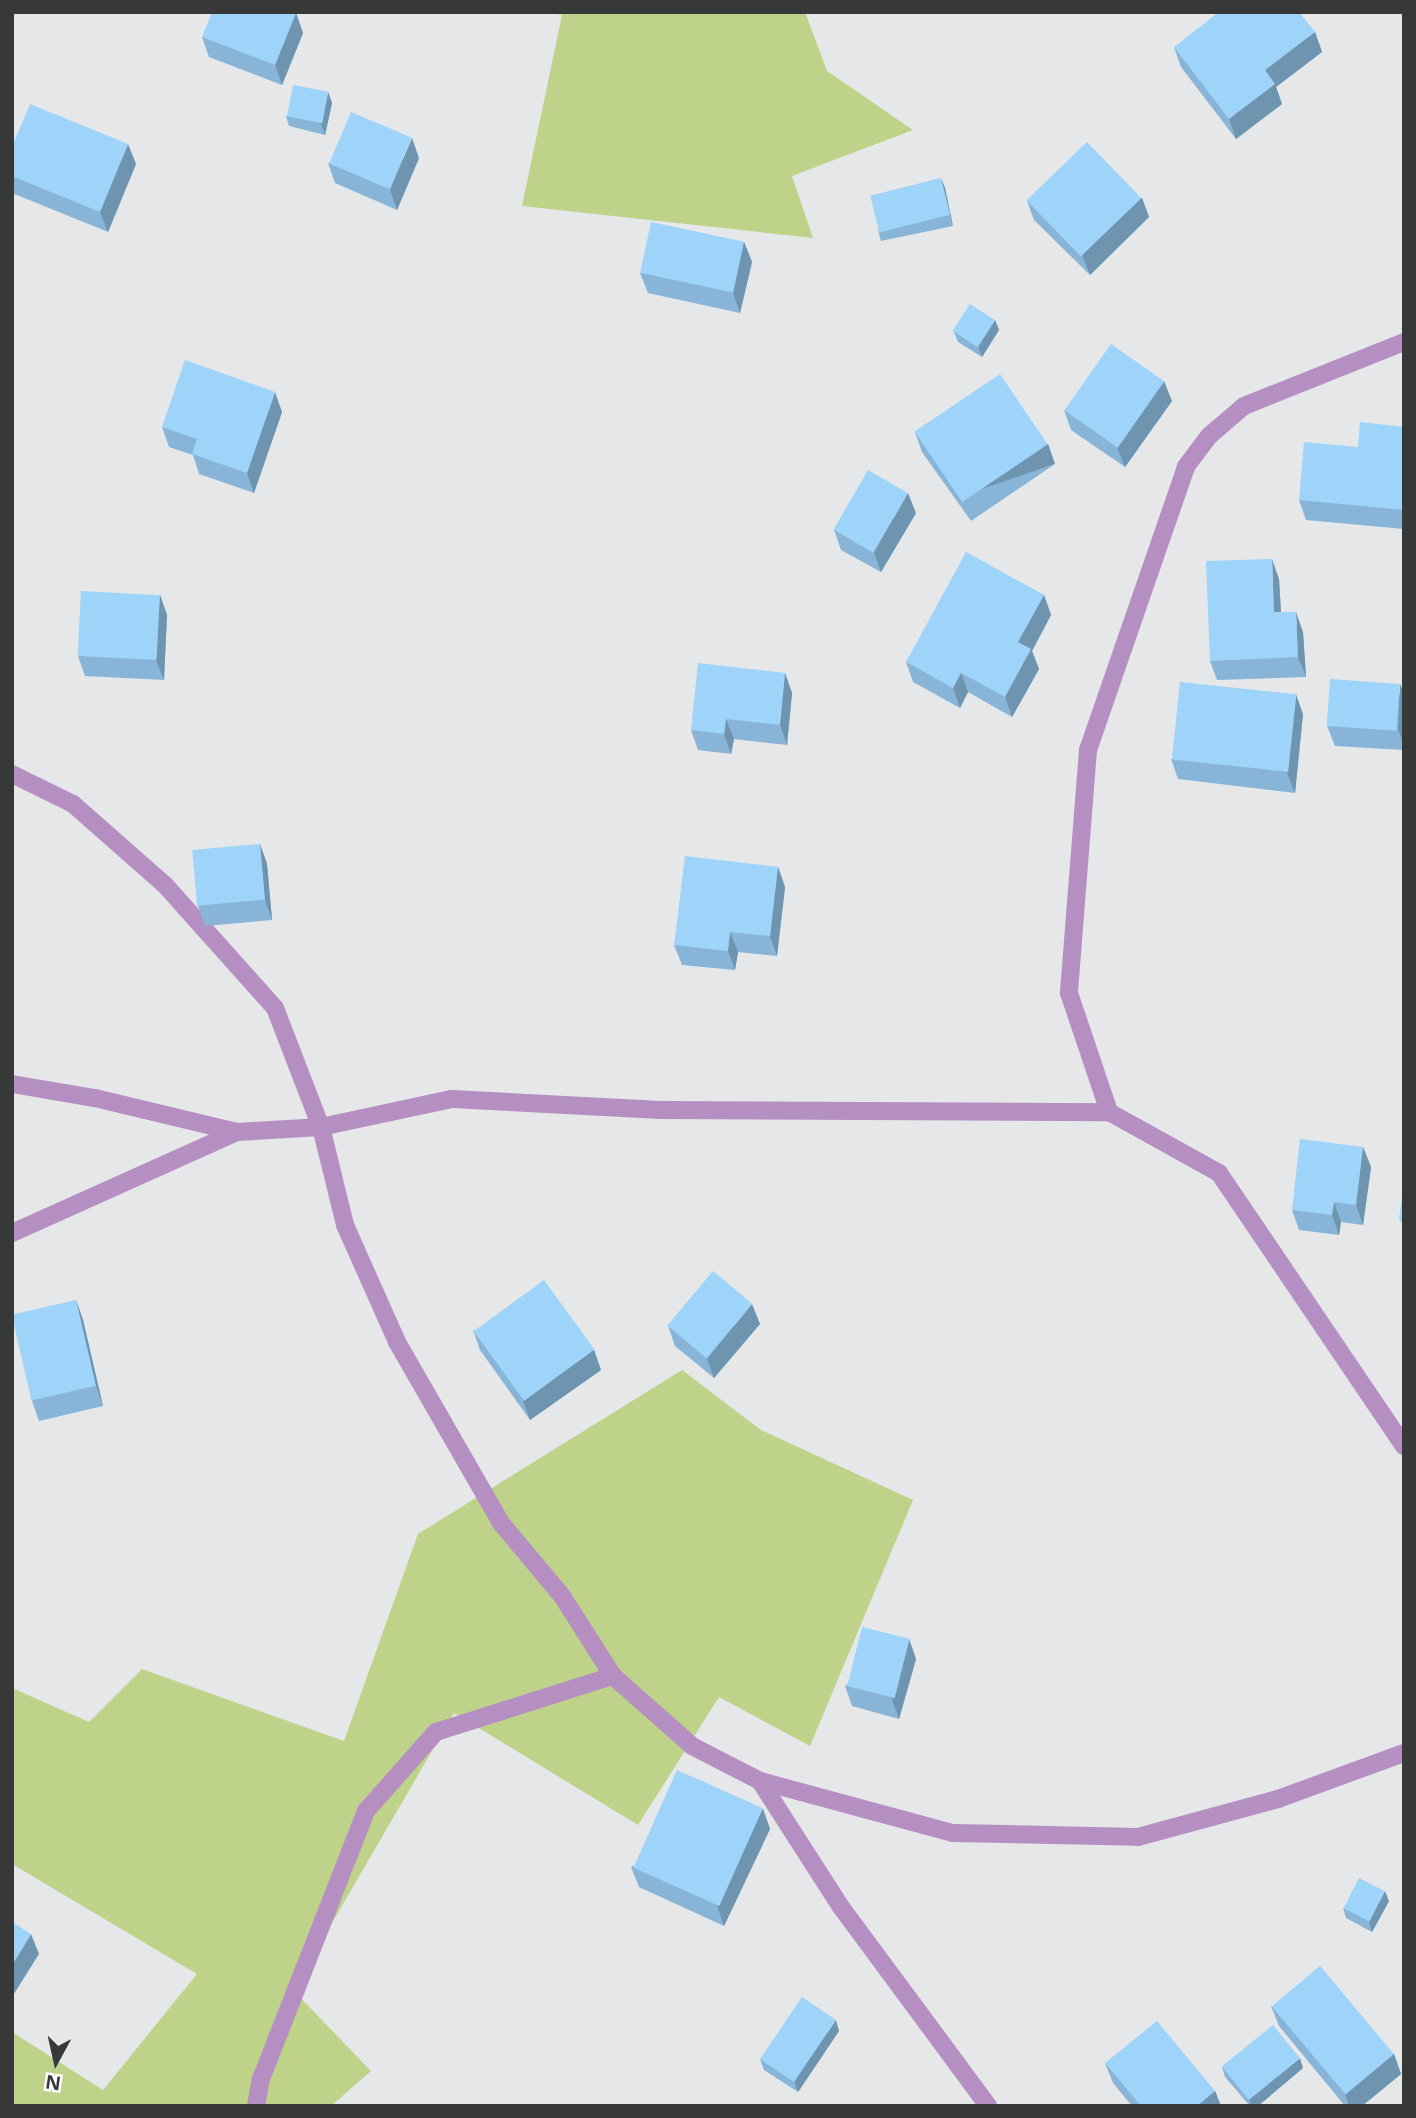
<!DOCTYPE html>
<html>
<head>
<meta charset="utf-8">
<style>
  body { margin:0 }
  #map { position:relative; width:1416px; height:2118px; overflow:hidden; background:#e5e7e8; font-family:"Noto Sans",sans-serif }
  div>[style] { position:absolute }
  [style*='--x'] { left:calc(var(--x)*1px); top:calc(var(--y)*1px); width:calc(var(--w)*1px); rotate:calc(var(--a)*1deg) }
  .green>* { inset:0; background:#bed28a }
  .street>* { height:18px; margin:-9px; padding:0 9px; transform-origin:9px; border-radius:9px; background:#b68fc2 }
  .wall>* { inset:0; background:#88b5d7 }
  .shaded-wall>* { inset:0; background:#6f94af; transform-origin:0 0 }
  .building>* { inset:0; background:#9ed3fa; transform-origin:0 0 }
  span { translate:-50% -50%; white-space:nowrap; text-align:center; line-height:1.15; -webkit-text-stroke:7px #fff; paint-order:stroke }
  .frame { position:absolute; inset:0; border:14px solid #373838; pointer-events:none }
  .north { position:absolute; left:21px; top:2027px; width:70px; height:70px; -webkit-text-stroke:5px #fff; paint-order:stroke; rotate:188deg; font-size:19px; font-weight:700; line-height:28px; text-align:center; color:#373838 }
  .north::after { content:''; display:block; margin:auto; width:24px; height:32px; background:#373838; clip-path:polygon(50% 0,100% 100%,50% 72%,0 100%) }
</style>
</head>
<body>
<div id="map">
  <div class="green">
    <div style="clip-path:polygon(545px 12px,805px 12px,827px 71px,913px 130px,792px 176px,813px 238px,522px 206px,562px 15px)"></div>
    <div style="clip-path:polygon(682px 1370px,761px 1430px,913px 1500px,810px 1746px,719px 1697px,638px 1825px,454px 1713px,293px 1990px,371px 2071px,331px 2106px,12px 2106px,12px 2032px,103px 2090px,197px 1974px,12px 1864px,12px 1688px,89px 1722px,142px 1669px,344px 1741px,418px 1534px)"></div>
  </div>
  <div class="street">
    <div style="--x:1404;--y:342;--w:172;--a:158.2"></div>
    <div style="--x:1244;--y:406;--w:46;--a:139.4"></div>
    <div style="--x:1209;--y:436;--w:39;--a:127"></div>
    <div style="--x:1186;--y:467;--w:299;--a:109.1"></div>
    <div style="--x:1088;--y:750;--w:244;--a:94.5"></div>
    <div style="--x:1069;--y:993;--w:126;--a:71.4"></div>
    <div style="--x:1109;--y:1112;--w:126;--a:29"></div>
    <div style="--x:1219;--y:1173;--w:330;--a:55.9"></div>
    <div style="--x:12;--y:774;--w:68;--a:26.2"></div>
    <div style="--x:73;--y:804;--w:123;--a:41.4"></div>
    <div style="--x:165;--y:885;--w:165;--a:48.2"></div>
    <div style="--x:275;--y:1008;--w:128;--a:68.9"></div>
    <div style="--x:321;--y:1127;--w:101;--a:76.2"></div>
    <div style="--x:345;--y:1225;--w:128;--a:66"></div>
    <div style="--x:397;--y:1342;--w:209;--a:60.1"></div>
    <div style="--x:501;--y:1523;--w:95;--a:50.1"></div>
    <div style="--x:562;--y:1596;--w:95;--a:57.5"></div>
    <div style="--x:613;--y:1676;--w:106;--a:41.5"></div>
    <div style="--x:692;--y:1746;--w:76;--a:27.2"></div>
    <div style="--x:760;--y:1781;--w:200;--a:15.1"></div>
    <div style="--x:953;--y:1833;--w:185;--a:1.2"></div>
    <div style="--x:1138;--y:1837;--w:145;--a:-15.2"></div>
    <div style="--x:1278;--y:1799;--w:134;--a:-20.1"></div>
    <div style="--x:12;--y:1084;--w:84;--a:9.6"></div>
    <div style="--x:95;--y:1098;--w:146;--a:13.5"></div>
    <div style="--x:237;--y:1132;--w:84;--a:-3.4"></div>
    <div style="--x:321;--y:1127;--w:134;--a:-12.1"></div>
    <div style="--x:452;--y:1099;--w:209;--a:3"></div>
    <div style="--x:661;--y:1110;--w:448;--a:0.3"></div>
    <div style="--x:12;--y:1233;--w:247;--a:-24.2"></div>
    <div style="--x:760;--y:1781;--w:150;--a:57.3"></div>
    <div style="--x:841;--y:1907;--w:247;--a:53.5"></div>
    <div style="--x:256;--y:2106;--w:27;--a:-80"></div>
    <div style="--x:261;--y:2079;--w:288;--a:-68.6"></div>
    <div style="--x:366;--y:1811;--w:106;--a:-48.5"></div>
    <div style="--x:436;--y:1732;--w:186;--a:-17.6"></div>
  </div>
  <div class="wall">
    <div style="clip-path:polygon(296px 13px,303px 33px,282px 85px,209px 57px,202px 37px)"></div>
    <div style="clip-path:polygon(1315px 32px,1322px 52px,1276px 87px,1282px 104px,1236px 139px,1181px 67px,1174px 47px)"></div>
    <div style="clip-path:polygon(328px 92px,332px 103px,325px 135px,289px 126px,286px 116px)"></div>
    <div style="clip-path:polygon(12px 147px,136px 164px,108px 232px,12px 193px)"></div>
    <div style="clip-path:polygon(419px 158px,397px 210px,335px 183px,328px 163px)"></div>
    <div style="clip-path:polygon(941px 178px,945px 188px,953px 226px,881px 241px,878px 230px)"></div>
    <div style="clip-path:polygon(1142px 198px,1149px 217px,1090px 275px,1034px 220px,1027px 201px)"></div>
    <div style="clip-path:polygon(744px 242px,752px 262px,740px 313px,648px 293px,640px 273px)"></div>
    <div style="clip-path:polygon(995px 320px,999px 330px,982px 357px,958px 342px,954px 332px)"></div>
    <div style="clip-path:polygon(1172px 401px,1125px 467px,1071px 430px,1064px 410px)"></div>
    <div style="clip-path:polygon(282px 412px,254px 493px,199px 474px,193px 455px,169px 447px,162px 427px)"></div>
    <div style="clip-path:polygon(1404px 427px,1404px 529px,1306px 520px,1299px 500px)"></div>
    <div style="clip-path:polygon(915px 432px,1048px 444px,1055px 464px,971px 521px,922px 452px)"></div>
    <div style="clip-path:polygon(916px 513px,881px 572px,841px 550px,834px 530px)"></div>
    <div style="clip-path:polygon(1279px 579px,1281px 612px,1303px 632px,1306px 677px,1217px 680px,1210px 661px)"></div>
    <div style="clip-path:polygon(160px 595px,167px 615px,164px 680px,85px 676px,78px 656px)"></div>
    <div style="clip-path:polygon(1044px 595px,1051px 615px,1032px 651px,1039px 669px,1012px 717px,968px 692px,960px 708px,913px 682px,906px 662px)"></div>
    <div style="clip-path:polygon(785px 673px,792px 693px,787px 745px,734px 739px,731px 754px,698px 750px,691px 730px)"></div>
    <div style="clip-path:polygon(1404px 693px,1404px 750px,1335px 746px,1327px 726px)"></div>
    <div style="clip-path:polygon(1303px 714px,1295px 793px,1178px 779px,1171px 759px)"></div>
    <div style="clip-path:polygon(260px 844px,267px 864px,272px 920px,205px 926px,198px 906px)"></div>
    <div style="clip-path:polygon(778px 867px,785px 887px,777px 956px,738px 952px,735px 970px,682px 965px,674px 945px)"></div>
    <div style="clip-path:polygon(1363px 1147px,1371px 1167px,1363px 1225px,1341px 1222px,1339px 1235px,1299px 1230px,1292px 1210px)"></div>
    <div style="clip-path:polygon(76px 1300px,83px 1320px,103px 1406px,39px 1421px,32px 1401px)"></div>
    <div style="clip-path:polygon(760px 1324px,714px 1378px,675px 1346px,668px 1326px)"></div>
    <div style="clip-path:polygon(473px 1330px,594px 1350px,601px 1370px,530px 1420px,480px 1350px)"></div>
    <div style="clip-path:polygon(909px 1639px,916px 1659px,899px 1719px,852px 1706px,845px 1686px)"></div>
    <div style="clip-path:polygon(763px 1809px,770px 1829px,724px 1926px,639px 1887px,631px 1867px)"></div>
    <div style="clip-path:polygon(1389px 1901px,1372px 1932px,1346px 1918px,1343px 1908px)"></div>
    <div style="clip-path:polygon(1271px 2006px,1394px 2054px,1401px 2074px,1362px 2106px,1345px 2106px,1279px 2026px)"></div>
    <div style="clip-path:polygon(839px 2031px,798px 2092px,764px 2070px,760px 2059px)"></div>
    <div style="clip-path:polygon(1105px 2063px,1215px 2091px,1221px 2106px,1132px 2106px,1113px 2083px)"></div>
    <div style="clip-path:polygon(1222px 2067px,1303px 2068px,1258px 2106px,1250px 2106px,1225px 2077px)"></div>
  </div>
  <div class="shaded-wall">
    <div style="clip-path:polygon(296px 13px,303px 33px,282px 85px,275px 65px)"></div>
    <div style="clip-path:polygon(1315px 32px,1322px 52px,1276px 87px,1282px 104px,1236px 139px,1229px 119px,1265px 70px)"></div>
    <div style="clip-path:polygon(328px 92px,332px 103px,325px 135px,321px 124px)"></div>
    <div style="clip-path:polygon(412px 138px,419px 158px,397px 210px,390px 190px)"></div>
    <div style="clip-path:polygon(128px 144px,136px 164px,108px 232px,100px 212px)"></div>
    <div style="clip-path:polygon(941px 178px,945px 188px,953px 226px,950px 215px)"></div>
    <div style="clip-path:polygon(1142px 198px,1149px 217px,1090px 275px,1082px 255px)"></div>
    <div style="clip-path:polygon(744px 242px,752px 262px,740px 313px,733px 293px)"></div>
    <div style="clip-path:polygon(995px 320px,999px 330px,982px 357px,978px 346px)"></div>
    <div style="clip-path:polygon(1164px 381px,1172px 401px,1125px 467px,1117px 447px)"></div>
    <div style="clip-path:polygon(275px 392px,282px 412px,254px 493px,247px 473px)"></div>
    <div style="left:1048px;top:444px;width:21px;height:102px;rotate:71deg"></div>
    <div style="clip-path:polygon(908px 493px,916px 513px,881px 572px,874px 552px)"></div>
    <div style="clip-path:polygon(1272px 559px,1279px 579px,1282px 632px,1274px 612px)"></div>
    <div style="clip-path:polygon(160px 595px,167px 615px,164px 680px,156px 660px)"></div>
    <div style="clip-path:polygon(1044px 595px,1051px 615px,1032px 651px,1039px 669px,1012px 717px,1005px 697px,1018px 642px)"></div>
    <div style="clip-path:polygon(1296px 612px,1303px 632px,1306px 677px,1298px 657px)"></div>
    <div style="clip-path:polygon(785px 673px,792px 693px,787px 745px,780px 725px)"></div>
    <div style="clip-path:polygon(961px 673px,968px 692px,960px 708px,953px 688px)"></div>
    <div style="clip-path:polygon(1400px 684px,1404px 693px,1404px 744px,1398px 730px)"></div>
    <div style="clip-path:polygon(1296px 694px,1303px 714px,1295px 793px,1287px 773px)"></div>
    <div style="clip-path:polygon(726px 719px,734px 739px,731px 754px,724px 734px)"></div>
    <div style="clip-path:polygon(260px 844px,267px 864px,272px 920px,265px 900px)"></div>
    <div style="clip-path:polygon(778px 867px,785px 887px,777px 956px,770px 936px)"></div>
    <div style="clip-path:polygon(730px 932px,738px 952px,735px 970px,728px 951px)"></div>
    <div style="clip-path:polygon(1363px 1147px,1371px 1167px,1363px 1225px,1356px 1205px)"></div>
    <div style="clip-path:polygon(1334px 1202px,1341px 1222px,1339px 1235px,1332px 1215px)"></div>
    <div style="clip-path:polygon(76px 1300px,83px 1320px,103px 1406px,96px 1386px)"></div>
    <div style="clip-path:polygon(752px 1304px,760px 1324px,714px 1378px,707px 1359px)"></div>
    <div style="clip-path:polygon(594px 1350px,601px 1370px,530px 1420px,523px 1401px)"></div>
    <div style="clip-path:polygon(909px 1639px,916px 1659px,899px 1719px,892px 1700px)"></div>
    <div style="clip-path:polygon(763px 1809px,770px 1829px,724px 1926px,717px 1906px)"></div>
    <div style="clip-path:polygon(1385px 1891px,1389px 1901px,1372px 1932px,1369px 1922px)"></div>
    <div style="clip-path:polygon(31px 1934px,39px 1954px,12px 1997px,12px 1965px)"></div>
    <div style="clip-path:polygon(836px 2020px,839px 2031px,798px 2092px,794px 2081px)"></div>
    <div style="clip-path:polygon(1394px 2054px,1401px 2074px,1362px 2106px,1349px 2106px,1345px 2094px)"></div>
    <div style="clip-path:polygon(1300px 2058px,1303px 2068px,1258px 2106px,1252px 2106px,1249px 2099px)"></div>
    <div style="clip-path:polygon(1215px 2091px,1221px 2106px,1197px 2106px)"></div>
  </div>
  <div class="building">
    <div style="clip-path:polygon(212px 12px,293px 12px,296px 13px,275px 65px,202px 37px)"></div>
    <div style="clip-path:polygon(1219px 12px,1299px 12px,1315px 32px,1265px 70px,1275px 84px,1229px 119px,1174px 47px)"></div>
    <div style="left:293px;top:85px;width:36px;height:32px;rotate:11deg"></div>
    <div style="clip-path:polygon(30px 104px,128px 144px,100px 212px,12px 176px,12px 147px)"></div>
    <div style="left:351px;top:112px;width:66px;height:56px;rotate:23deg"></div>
    <div style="left:1087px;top:142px;width:78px;height:84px;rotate:46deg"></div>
    <div style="left:941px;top:178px;width:38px;height:73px;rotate:76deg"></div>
    <div style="left:651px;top:222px;width:95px;height:52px;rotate:12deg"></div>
    <div style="left:970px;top:304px;width:30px;height:32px;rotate:33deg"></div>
    <div style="left:1111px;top:344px;width:65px;height:81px;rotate:35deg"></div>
    <div style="clip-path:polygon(185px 360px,275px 392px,247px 473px,192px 454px,197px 439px,162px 427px)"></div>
    <div style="left:1000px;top:374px;width:85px;height:103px;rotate:56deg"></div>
    <div style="clip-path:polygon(1360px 422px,1404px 427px,1404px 510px,1299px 500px,1304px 442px,1358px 447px)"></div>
    <div style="left:868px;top:470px;width:46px;height:69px;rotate:30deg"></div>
    <div style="clip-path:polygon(966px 552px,1044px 595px,1018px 642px,1031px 649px,1005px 697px,961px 673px,953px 688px,906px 662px)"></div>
    <div style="clip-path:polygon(1272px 559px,1274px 612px,1296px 612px,1298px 657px,1210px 661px,1206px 561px)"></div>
    <div style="left:81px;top:591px;width:79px;height:65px;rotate:3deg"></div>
    <div style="clip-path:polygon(698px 663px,785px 673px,780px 725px,726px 719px,724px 734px,691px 730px)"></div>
    <div style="left:1330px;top:679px;width:70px;height:47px;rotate:4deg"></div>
    <div style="left:1180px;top:682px;width:117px;height:78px;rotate:6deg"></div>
    <div style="left:260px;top:844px;width:56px;height:68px;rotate:85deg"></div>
    <div style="clip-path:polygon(685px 856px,778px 867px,770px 936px,730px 932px,728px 951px,674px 945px)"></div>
    <div style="clip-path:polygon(1300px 1139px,1363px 1147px,1356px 1205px,1334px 1202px,1332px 1215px,1292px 1210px)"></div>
    <div style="clip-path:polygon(1404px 1183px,1404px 1226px,1399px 1219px)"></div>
    <div style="left:713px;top:1271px;width:51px;height:71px;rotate:40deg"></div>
    <div style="left:544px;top:1280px;width:86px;height:87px;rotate:54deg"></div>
    <div style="left:76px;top:1300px;width:88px;height:66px;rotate:77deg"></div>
    <div style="left:862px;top:1627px;width:49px;height:61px;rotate:14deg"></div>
    <div style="left:677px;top:1770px;width:94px;height:107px;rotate:24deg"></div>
    <div style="left:1359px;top:1878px;width:29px;height:34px;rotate:27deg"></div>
    <div style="clip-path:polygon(12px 1922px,31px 1934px,12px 1965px)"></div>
    <div style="left:1320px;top:1966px;width:115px;height:63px;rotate:50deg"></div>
    <div style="left:802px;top:1997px;width:41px;height:75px;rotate:34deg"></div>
    <div style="clip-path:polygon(1157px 2021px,1215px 2091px,1197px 2106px,1141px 2106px,1105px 2063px)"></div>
    <div style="left:1273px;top:2025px;width:43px;height:66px;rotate:51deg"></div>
  </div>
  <div class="frame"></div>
  <div class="north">N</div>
</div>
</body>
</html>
